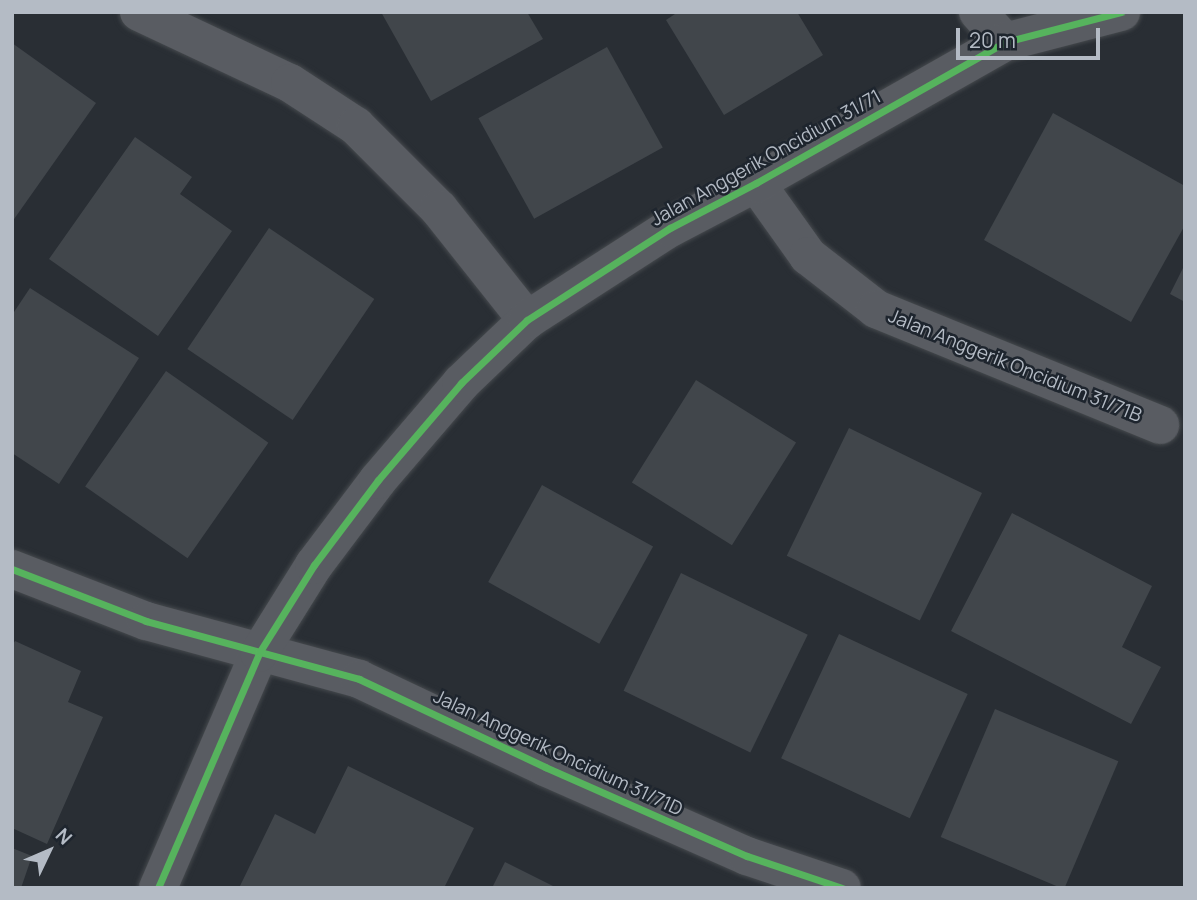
<!DOCTYPE html>
<html>
<head>
<meta charset="utf-8">
<style>
  body { margin:0 }
  #map { position:relative; width:1197px; height:900px; overflow:hidden; background:#292e34; font-family:Manrope,sans-serif }
  div>[style] { position:absolute }
  [style*='--x'] { left:calc(var(--x)*1px); top:calc(var(--y)*1px); width:calc(var(--w)*1px); rotate:calc(var(--a)*1deg) }
  .building>* { inset:0; background:#41464b; transform-origin:0 0 }
  .roads { filter:drop-shadow(0 0 2px #45494d) drop-shadow(0 0 2px #45494d) }
  .minor>* { height:38px; margin:-19px; padding:0 19px; transform-origin:19px; border-radius:19px; background:#595c62 }
  .cycleway>* { height:7px; margin:-3.5px; padding:0 3.5px; transform-origin:3.5px; border-radius:3.5px; background:#56b35d }
  span { translate:-50% -50%; white-space:nowrap; text-align:center; line-height:1.15; -webkit-text-stroke:5px #1e252e; paint-order:stroke }
  .street-label { font-size:19px; color:#b4bbc5 }
  .frame { position:absolute; inset:0; border:14px solid #b4bbc5; pointer-events:none }
  .north { position:absolute; left:14px; top:816px; width:70px; height:70px; -webkit-text-stroke:5px #1e252e; paint-order:stroke; rotate:46deg; font-size:19px; font-weight:700; line-height:28px; text-align:center; color:#b4bbc5 }
  .north::after { content:''; display:block; margin:auto; width:24px; height:32px; background:#b4bbc5; clip-path:polygon(50% 0,100% 100%,50% 72%,0 100%) }
  .scale { position:absolute; left:956px; top:28px; width:144px; height:32px; box-sizing:border-box; border:4px solid #b4bbc5; border-top:0; padding-left:9px; font-size:21px; line-height:24px; white-space:nowrap; color:#b4bbc5; -webkit-text-stroke:5px #1e252e; paint-order:stroke }
</style>
</head>
<body>
<div id="map">
  <div class="building">
    <div style="clip-path:polygon(381px 12px,527px 12px,543px 39px,431px 101px)"></div>
    <div style="clip-path:polygon(678px 12px,797px 12px,823px 55px,724px 115px,666px 20px)"></div>
    <div style="clip-path:polygon(12px 43px,96px 103px,12px 222px)"></div>
    <div style="left:607px;top:47px;width:115px;height:147px;rotate:61deg"></div>
    <div style="clip-path:polygon(1053px 113px,1185px 186px,1185px 225px,1131px 322px,984px 240px)"></div>
    <div style="clip-path:polygon(135px 137px,192px 177px,180px 194px,232px 231px,158px 336px,49px 259px)"></div>
    <div style="left:269px;top:228px;width:127px;height:146px;rotate:34deg"></div>
    <div style="clip-path:polygon(1185px 264px,1185px 302px,1170px 294px)"></div>
    <div style="clip-path:polygon(30px 288px,139px 358px,59px 484px,12px 453px,12px 315px)"></div>
    <div style="left:166px;top:371px;width:125px;height:141px;rotate:35deg"></div>
    <div style="left:696px;top:380px;width:118px;height:121px;rotate:32deg"></div>
    <div style="left:849px;top:428px;width:148px;height:142px;rotate:26deg"></div>
    <div style="left:542px;top:485px;width:127px;height:111px;rotate:29deg"></div>
    <div style="clip-path:polygon(1012px 513px,1152px 586px,1122px 647px,1161px 667px,1131px 724px,951px 631px)"></div>
    <div style="left:681px;top:573px;width:141px;height:131px;rotate:26deg"></div>
    <div style="left:839px;top:634px;width:142px;height:137px;rotate:25deg"></div>
    <div style="clip-path:polygon(15px 641px,81px 671px,68px 702px,103px 717px,47px 844px,12px 828px,12px 646px)"></div>
    <div style="left:995px;top:709px;width:134px;height:139px;rotate:23deg"></div>
    <div style="clip-path:polygon(348px 766px,474px 828px,444px 888px,239px 888px,275px 814px,315px 834px)"></div>
    <div style="clip-path:polygon(12px 848px,32px 856px,21px 888px,12px 888px)"></div>
    <div style="clip-path:polygon(505px 862px,557px 888px,492px 888px)"></div>
  </div>
  <div class="roads">
    <div class="minor">
      <div style="--x:139;--y:12;--w:167;--a:25.2"></div>
      <div style="--x:290;--y:83;--w:79;--a:33.1"></div>
      <div style="--x:356;--y:126;--w:117;--a:45"></div>
      <div style="--x:439;--y:209;--w:142;--a:51.6"></div>
      <div style="--x:978;--y:12;--w:40;--a:48"></div>
      <div style="--x:756;--y:183;--w:90;--a:54.5"></div>
      <div style="--x:808;--y:256;--w:86;--a:37.9"></div>
      <div style="--x:876;--y:309;--w:307;--a:22.2"></div>
      <div style="--x:12;--y:569;--w:144;--a:21.2"></div>
      <div style="--x:146;--y:621;--w:221;--a:15.2"></div>
      <div style="--x:359;--y:679;--w:206;--a:25.3"></div>
      <div style="--x:545;--y:767;--w:221;--a:23.8"></div>
      <div style="--x:747;--y:856;--w:100;--a:18.6"></div>
      <div style="--x:158;--y:888;--w:256;--a:-66.7"></div>
      <div style="--x:259;--y:653;--w:104;--a:-58"></div>
      <div style="--x:314;--y:565;--w:106;--a:-53"></div>
      <div style="--x:378;--y:480;--w:128;--a:-49.4"></div>
      <div style="--x:461;--y:383;--w:91;--a:-43.7"></div>
      <div style="--x:527;--y:320;--w:170;--a:-32.8"></div>
      <div style="--x:670;--y:228;--w:97;--a:-27.6"></div>
      <div style="--x:756;--y:183;--w:286;--a:-29.5"></div>
      <div style="--x:1005;--y:42;--w:120;--a:-14.5"></div>
    </div>
  </div>
  <div class="cycleway">
    <div style="--x:12;--y:569;--w:144;--a:21.2"></div>
    <div style="--x:146;--y:621;--w:221;--a:15.2"></div>
    <div style="--x:359;--y:679;--w:206;--a:25.3"></div>
    <div style="--x:545;--y:767;--w:221;--a:23.8"></div>
    <div style="--x:747;--y:856;--w:100;--a:18.6"></div>
    <div style="--x:158;--y:888;--w:256;--a:-66.7"></div>
    <div style="--x:259;--y:653;--w:104;--a:-58"></div>
    <div style="--x:314;--y:565;--w:106;--a:-53"></div>
    <div style="--x:378;--y:480;--w:128;--a:-49.4"></div>
    <div style="--x:461;--y:383;--w:91;--a:-43.7"></div>
    <div style="--x:527;--y:320;--w:170;--a:-32.8"></div>
    <div style="--x:670;--y:228;--w:97;--a:-27.6"></div>
    <div style="--x:756;--y:183;--w:286;--a:-29.5"></div>
    <div style="--x:1005;--y:42;--w:120;--a:-14.5"></div>
  </div>
  <div class="street-label">
    <span style="left:766px;top:158px;rotate:-29deg">Jalan Anggerik Oncidium 31/71</span>
    <span style="left:1015px;top:366px;rotate:22deg">Jalan Anggerik Oncidium 31/71B</span>
    <span style="left:558px;top:753px;rotate:25deg">Jalan Anggerik Oncidium 31/71D</span>
  </div>
  <div class="frame"></div>
  <div class="north">N</div>
  <div class="scale">20 m</div>
</div>
</body>
</html>
